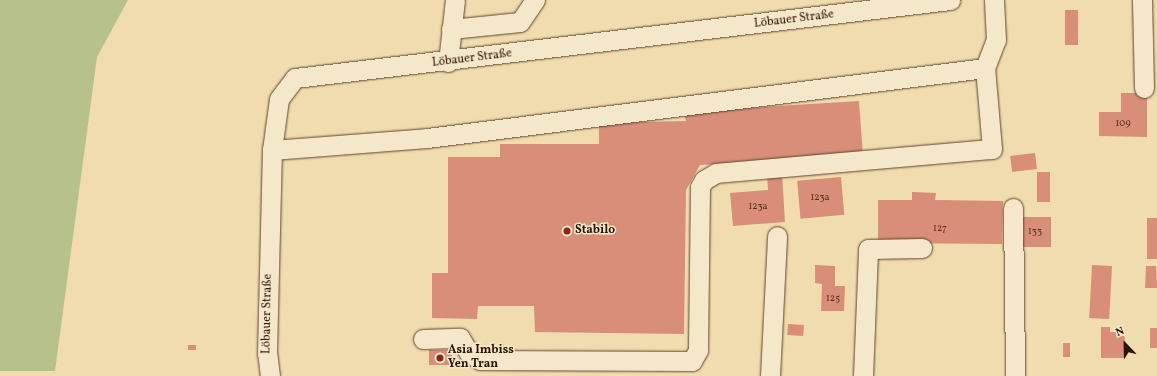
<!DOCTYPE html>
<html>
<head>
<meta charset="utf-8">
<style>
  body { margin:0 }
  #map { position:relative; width:1157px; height:376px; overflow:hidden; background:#f0dcae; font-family:Vollkorn,serif }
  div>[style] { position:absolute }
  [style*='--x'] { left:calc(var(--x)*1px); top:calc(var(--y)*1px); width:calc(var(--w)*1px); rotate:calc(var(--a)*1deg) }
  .green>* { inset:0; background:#b7c18c }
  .building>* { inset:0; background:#d88e79; transform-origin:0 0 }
  .roads { filter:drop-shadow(0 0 1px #5e442c) drop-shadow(0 0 1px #5e442c) }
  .minor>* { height:19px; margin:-9.5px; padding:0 9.5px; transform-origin:9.5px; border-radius:9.5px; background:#f5e8ca }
  .dots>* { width:11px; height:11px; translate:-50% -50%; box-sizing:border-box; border:2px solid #f5e8ca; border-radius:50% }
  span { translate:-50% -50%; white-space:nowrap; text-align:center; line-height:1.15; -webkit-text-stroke:3px #f5e8ca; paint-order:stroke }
  .number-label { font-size:10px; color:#58311e }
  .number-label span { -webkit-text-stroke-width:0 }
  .street-label { font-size:12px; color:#2e1200 }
  .poi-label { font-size:12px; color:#2e1200; font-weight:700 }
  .left { translate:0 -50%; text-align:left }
  .north { position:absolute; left:1105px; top:324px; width:40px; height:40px; -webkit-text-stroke:3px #f5e8ca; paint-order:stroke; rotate:337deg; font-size:11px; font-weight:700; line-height:16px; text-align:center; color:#2e1200 }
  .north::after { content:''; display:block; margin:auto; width:14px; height:18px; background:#2e1200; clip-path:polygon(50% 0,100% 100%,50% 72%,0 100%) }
</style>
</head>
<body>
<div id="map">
  <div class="green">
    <div style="clip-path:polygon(0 0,128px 0,97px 57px,55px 371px,0 371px)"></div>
  </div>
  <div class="building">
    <div style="left:1065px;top:10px;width:13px;height:35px"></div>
    <div style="clip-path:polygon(1121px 93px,1147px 93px,1147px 137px,1099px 136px,1099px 112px,1121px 112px)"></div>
    <div style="clip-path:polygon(859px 101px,863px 156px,700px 165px,686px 190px,684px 334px,535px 332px,534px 306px,478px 306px,477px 319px,432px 318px,432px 273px,448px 273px,448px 157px,500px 157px,500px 144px,599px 144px,599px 123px,686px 121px,684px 112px)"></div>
    <div style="left:1035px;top:153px;width:16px;height:25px;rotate:83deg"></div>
    <div style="left:1037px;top:172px;width:13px;height:30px"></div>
    <div style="clip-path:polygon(782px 174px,785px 222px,733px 226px,730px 193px,768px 190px,767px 175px)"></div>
    <div style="left:841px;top:177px;width:38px;height:44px;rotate:85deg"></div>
    <div style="clip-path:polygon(912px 192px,936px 193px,935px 200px,1003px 201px,1002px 244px,878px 243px,878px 200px,912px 200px)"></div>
    <div style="left:1020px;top:217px;width:31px;height:30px"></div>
    <div style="left:1157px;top:218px;width:41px;height:10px;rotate:90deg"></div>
    <div style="clip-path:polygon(815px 265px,835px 266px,835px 286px,845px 286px,844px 311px,821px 311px,822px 284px,815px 283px)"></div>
    <div style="left:1092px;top:265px;width:20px;height:53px;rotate:3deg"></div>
    <div style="clip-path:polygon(1146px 266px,1156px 266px,1157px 288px,1145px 288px)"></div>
    <div style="left:788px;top:324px;width:16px;height:11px;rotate:4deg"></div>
    <div style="clip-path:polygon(1101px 327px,1110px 327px,1110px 332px,1125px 332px,1124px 358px,1101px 358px)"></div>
    <div style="left:1150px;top:328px;width:7px;height:20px"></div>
    <div style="left:1063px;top:343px;width:7px;height:14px"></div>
    <div style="left:188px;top:345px;width:8px;height:5px"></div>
    <div style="left:429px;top:350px;width:23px;height:15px"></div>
  </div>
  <div class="roads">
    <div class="minor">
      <div style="--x:1142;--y:0;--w:88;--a:88.7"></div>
      <div style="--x:451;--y:29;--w:69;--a:-5.8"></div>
      <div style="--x:520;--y:22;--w:27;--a:-56"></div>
      <div style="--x:448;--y:62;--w:62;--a:-83.6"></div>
      <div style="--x:272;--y:150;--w:155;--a:-4.4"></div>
      <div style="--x:427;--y:138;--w:562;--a:-7.15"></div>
      <div style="--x:985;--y:68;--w:30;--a:-69"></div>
      <div style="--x:996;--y:40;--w:40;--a:-92.9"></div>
      <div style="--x:1013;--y:208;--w:168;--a:89.3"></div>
      <div style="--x:423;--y:339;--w:37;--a:-2"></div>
      <div style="--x:460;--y:338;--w:17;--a:59"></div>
      <div style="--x:469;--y:353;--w:13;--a:32"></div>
      <div style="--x:480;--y:360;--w:212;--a:0.3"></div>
      <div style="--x:692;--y:361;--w:13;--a:-61"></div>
      <div style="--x:698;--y:350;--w:163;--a:-89.3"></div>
      <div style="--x:700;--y:187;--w:8;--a:-60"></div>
      <div style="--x:704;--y:180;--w:14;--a:-30"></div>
      <div style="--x:716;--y:173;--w:277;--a:-5"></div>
      <div style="--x:992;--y:149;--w:81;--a:-94.9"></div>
      <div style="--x:270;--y:376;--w:23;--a:-97"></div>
      <div style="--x:267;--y:353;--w:203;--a:-88.6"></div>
      <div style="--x:272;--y:150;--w:51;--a:-82.2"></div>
      <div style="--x:279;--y:99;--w:26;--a:-53"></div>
      <div style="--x:295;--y:78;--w:660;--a:-6.79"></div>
      <div style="--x:770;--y:376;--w:140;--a:-87.1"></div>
      <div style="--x:863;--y:376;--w:127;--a:-87.7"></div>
      <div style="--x:868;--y:249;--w:54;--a:-1.1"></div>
    </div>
  </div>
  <div class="dots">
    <div style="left:567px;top:231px;background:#8f2418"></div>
    <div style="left:440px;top:358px;background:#8f2418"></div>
  </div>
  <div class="number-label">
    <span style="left:1123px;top:124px">109</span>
    <span style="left:820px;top:198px">123a</span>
    <span style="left:758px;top:207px">123a</span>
    <span style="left:940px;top:229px">127</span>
    <span style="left:1035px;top:232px">133</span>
    <span style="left:833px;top:299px">125</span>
  </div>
  <div class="street-label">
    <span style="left:794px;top:20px;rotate:-7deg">Löbauer Straße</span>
    <span style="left:472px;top:59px;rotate:-7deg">Löbauer Straße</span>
    <span style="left:268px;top:314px;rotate:-89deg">Löbauer Straße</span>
  </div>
  <div class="poi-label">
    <span class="left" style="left:575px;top:231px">Stabilo</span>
    <span class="left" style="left:448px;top:358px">Asia Imbiss<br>Yen Tran</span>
  </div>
  <div class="north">N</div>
</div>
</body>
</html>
